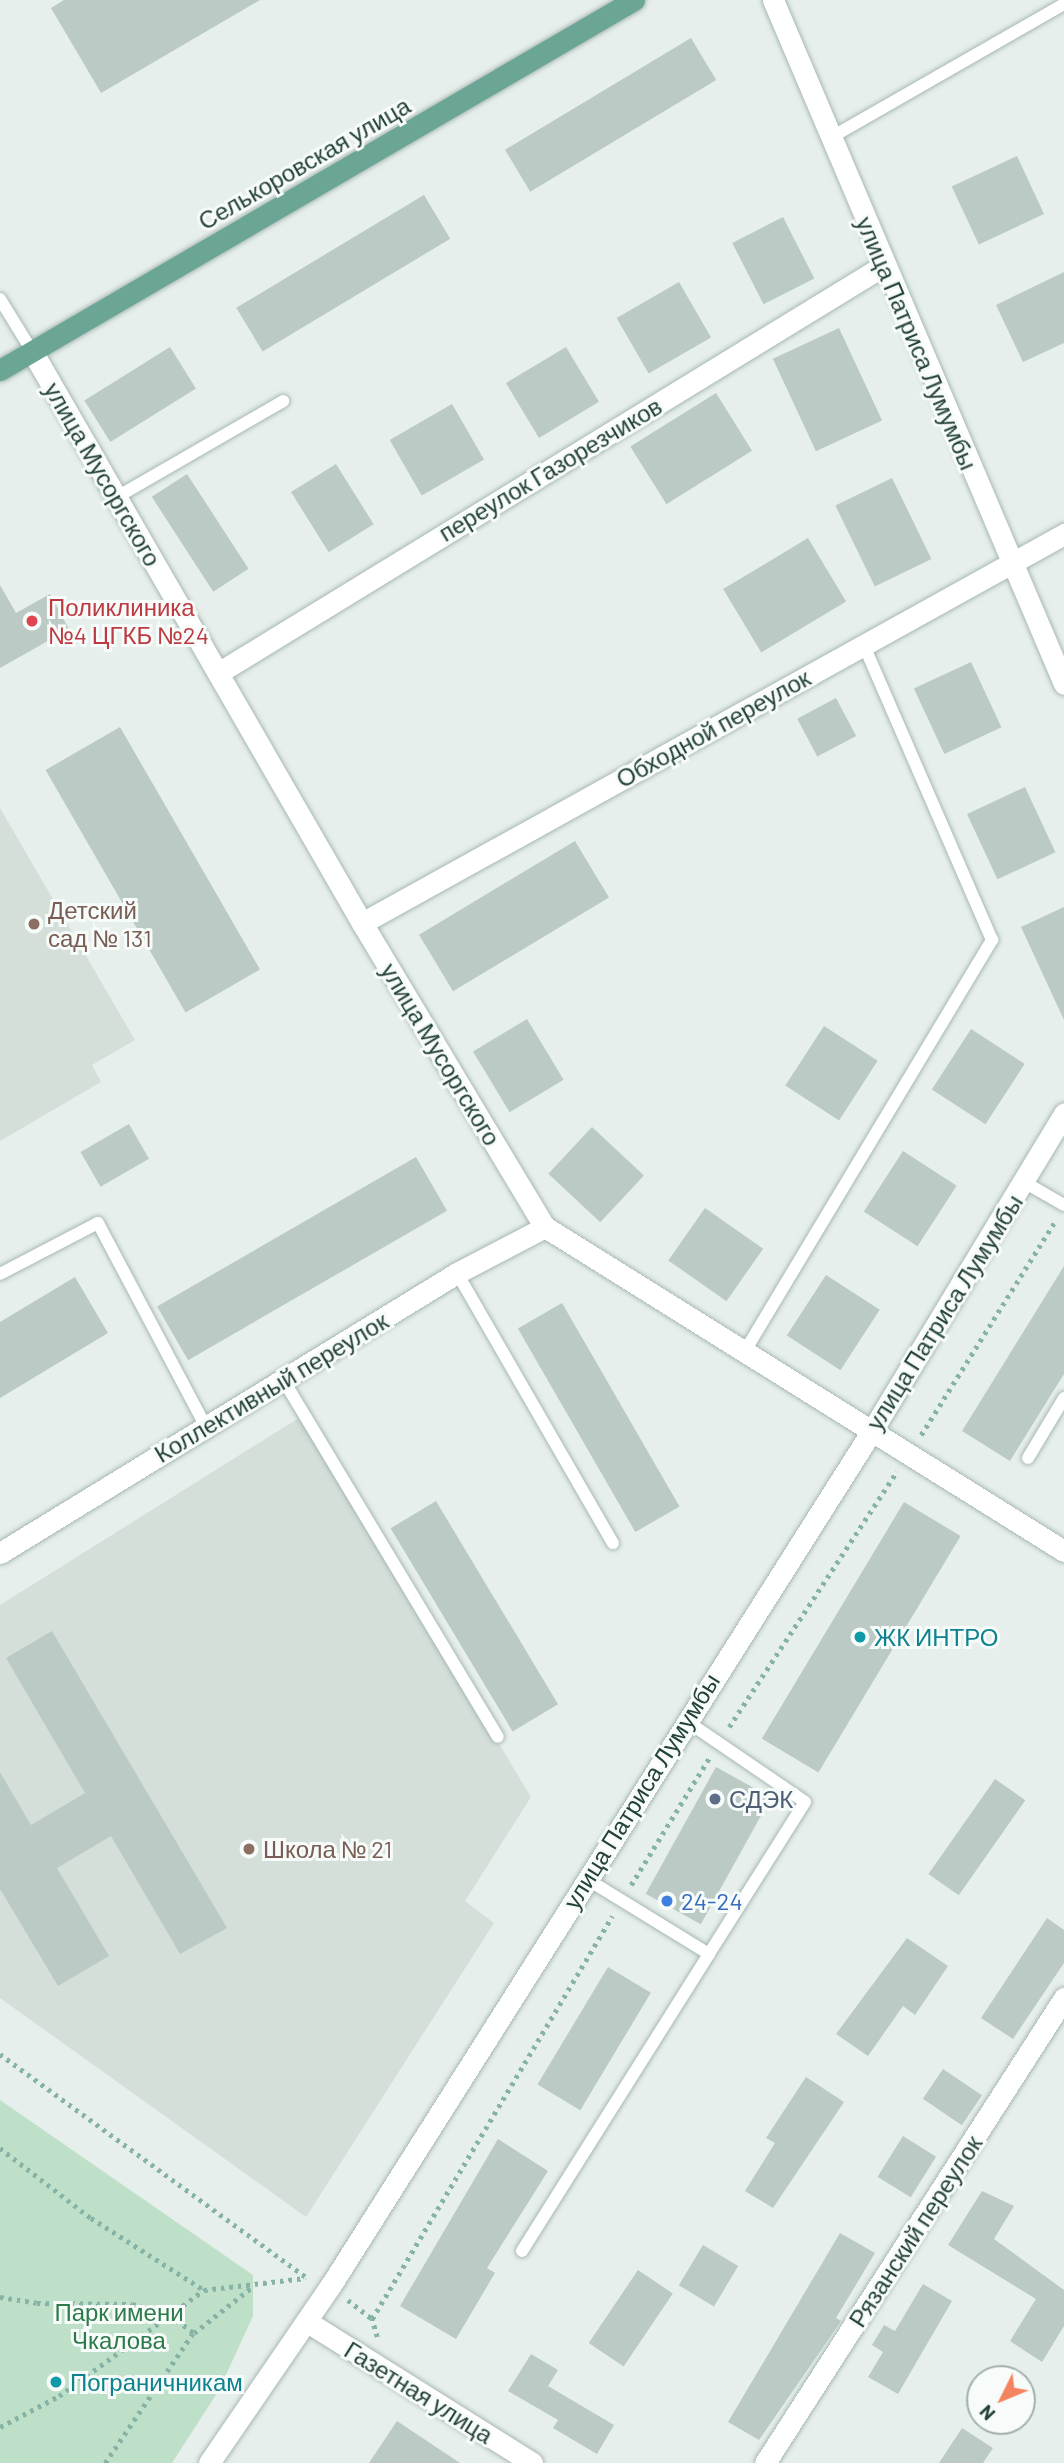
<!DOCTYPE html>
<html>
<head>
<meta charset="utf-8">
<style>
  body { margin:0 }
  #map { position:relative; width:1064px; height:2463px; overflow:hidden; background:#e6efeb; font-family:Barlow,sans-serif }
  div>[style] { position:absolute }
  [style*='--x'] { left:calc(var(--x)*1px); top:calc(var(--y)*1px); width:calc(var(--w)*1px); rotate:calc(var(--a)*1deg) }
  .built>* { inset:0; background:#d4dfda }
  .green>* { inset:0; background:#bfe0c8 }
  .building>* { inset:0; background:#bbcac4; transform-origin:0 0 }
  .path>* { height:4.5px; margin-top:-2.25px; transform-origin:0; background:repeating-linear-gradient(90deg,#86b3a5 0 3.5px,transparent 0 8.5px) }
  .roads { filter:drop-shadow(0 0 2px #a8b8b2) drop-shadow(0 0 2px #a8b8b2) }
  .lane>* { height:12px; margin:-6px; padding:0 6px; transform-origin:6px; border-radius:6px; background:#fff }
  .street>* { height:21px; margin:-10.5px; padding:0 10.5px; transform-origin:10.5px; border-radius:10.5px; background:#fff }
  .secondary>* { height:21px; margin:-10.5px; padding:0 10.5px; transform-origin:10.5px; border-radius:10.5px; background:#fff }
  .primary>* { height:21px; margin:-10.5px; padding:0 10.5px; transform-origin:10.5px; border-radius:10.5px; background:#6aa596 }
  .dots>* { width:19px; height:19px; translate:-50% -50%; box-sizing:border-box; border:4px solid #f7fbf9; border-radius:50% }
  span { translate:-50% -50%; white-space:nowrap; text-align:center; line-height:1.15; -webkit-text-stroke:6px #f7fbf9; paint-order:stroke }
  .street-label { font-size:24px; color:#24423a }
  .health-label { font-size:24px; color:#be3a42 }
  .left { translate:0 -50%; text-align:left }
  .education-label { font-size:24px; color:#785e54 }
  .culture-label { font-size:24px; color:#0d838f }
  .service-label { font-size:24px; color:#4e5e75 }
  .shop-label { font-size:24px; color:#366cbe }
  .park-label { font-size:24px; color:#2d7a4b }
  .north { position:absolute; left:966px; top:2365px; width:70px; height:70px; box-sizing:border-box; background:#f7fbf9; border:2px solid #a3b1ad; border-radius:50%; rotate:227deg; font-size:19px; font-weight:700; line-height:28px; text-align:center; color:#24423a }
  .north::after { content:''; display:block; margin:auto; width:24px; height:32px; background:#f4845f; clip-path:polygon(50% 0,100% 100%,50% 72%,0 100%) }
</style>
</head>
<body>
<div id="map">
  <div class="built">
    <div style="clip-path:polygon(0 808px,135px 1040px,92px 1065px,101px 1082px,0 1141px)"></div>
    <div style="clip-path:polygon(302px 1416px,531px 1797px,465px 1901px,494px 1923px,306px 2217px,0 1998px,0 1605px)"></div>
  </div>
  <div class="green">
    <div style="clip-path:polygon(0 2100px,253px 2275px,253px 2316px,219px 2390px,172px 2463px,0 2463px)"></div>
  </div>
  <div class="building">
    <div style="clip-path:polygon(64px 0,260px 0,101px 93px,51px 8px)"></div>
    <div style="left:691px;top:38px;width:49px;height:217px;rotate:59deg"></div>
    <div style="left:1017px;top:156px;width:64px;height:72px;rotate:65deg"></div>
    <div style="left:424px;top:195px;width:51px;height:219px;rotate:59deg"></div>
    <div style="left:783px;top:217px;width:69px;height:57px;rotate:63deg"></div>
    <div style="clip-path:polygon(1064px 272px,1064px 343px,1023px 362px,996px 305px)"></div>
    <div style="left:679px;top:282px;width:64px;height:72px;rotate:60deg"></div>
    <div style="left:839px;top:328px;width:102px;height:73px;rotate:65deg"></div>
    <div style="left:170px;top:347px;width:49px;height:101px;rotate:58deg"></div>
    <div style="left:566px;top:347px;width:64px;height:70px;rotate:59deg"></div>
    <div style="left:716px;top:393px;width:68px;height:101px;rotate:58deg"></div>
    <div style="left:452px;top:404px;width:64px;height:72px;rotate:60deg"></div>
    <div style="left:336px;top:464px;width:71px;height:53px;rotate:58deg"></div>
    <div style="left:187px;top:474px;width:113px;height:42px;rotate:57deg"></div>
    <div style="left:892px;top:478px;width:90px;height:63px;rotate:64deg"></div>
    <div style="left:808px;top:538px;width:74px;height:99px;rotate:59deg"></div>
    <div style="clip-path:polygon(0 585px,16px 613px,50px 594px,69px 629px,0 668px)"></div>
    <div style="left:971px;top:662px;width:72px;height:63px;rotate:65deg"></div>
    <div style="left:836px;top:698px;width:43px;height:44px;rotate:62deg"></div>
    <div style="left:120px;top:727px;width:280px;height:86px;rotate:60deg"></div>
    <div style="left:1025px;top:787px;width:72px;height:64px;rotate:65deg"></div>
    <div style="left:575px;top:841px;width:66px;height:182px;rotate:59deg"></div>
    <div style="clip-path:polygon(1064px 907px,1064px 1020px,1021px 927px)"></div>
    <div style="left:527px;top:1019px;width:71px;height:63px;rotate:59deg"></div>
    <div style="left:824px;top:1026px;width:64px;height:71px;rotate:33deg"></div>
    <div style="left:971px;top:1029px;width:64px;height:72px;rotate:33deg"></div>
    <div style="left:129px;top:1124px;width:40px;height:56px;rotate:60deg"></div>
    <div style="left:592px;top:1127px;width:71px;height:64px;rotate:43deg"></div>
    <div style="left:903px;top:1151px;width:64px;height:72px;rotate:33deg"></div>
    <div style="left:416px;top:1157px;width:62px;height:299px;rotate:60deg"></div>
    <div style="left:705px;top:1208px;width:71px;height:64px;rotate:35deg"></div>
    <div style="clip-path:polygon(1064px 1266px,1064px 1374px,1010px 1461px,962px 1431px)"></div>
    <div style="left:826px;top:1275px;width:64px;height:72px;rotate:33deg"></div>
    <div style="clip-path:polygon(75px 1277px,108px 1333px,0 1398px,0 1322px)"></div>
    <div style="left:562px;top:1303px;width:235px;height:51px;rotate:60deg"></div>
    <div style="left:436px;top:1501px;width:237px;height:53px;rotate:59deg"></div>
    <div style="left:904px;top:1502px;width:66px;height:276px;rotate:31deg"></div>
    <div style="clip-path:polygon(52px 1631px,227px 1928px,180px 1954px,111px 1836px,57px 1868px,109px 1956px,58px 1986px,0 1889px,0 1772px,31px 1825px,85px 1793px,6px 1658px)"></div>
    <div style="left:716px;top:1767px;width:63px;height:145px;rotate:29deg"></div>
    <div style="left:995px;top:1779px;width:37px;height:116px;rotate:35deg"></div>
    <div style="clip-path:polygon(1047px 1918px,1064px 1930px,1064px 1963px,1013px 2039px,981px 2018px)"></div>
    <div style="clip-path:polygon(907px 1938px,948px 1966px,915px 2015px,903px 2006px,868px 2056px,836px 2034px)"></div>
    <div style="left:608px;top:1967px;width:50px;height:137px;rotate:31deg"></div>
    <div style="left:943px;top:2069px;width:47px;height:36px;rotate:34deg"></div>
    <div style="clip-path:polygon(806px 2077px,844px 2102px,773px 2208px,745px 2191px,775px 2143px,766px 2138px)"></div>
    <div style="left:903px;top:2136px;width:39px;height:48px;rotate:32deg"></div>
    <div style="clip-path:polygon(498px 2139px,548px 2171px,487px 2268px,495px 2273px,456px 2339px,400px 2306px)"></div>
    <div style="clip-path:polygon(982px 2191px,1014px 2206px,994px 2239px,1064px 2290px,1064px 2326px,1042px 2362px,1010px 2341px,1036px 2299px,948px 2245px)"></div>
    <div style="clip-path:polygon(840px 2233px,875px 2253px,836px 2318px,841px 2321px,759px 2440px,728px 2422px)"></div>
    <div style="left:703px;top:2245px;width:41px;height:47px;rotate:31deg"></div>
    <div style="left:638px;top:2270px;width:42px;height:88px;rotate:34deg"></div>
    <div style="clip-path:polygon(923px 2284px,952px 2301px,898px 2394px,868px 2377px,883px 2352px,872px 2345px,884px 2325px,895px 2331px)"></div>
    <div style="clip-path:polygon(531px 2354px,558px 2370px,548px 2386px,614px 2425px,597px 2454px,553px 2428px,558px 2420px,508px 2391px)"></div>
    <div style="clip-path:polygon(397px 2421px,460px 2463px,369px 2463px)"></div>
    <div style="clip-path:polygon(962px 2428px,993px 2448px,983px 2463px,939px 2463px)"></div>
  </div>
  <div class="path">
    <div style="--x:921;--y:1435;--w:254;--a:-57.9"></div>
    <div style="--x:729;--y:1727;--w:306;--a:-56.7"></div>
    <div style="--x:631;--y:1885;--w:149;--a:-58.4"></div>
    <div style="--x:0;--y:2054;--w:380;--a:36.1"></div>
    <div style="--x:0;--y:2148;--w:115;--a:37.6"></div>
    <div style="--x:91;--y:2218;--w:134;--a:32.5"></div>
    <div style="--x:0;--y:2297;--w:37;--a:9"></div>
    <div style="--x:37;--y:2303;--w:95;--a:0.6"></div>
    <div style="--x:132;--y:2304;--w:40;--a:16"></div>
    <div style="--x:170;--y:2315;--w:30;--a:37"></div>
    <div style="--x:194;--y:2333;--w:74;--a:-38.4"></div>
    <div style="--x:348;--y:2300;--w:31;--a:38"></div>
    <div style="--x:377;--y:2337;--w:19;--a:-106"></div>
    <div style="--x:372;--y:2319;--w:469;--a:-59.2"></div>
    <div style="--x:0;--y:2427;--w:67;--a:-27.7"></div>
    <div style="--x:59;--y:2396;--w:180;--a:-36.2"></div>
    <div style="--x:204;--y:2290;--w:102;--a:-6.8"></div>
    <div style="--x:105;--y:2463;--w:157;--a:-55.9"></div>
  </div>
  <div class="roads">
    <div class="lane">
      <div style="--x:830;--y:138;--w:270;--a:-29.8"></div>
      <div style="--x:0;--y:299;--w:61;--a:58.4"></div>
      <div style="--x:117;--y:497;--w:192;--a:-30"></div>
      <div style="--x:1024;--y:1182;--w:46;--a:29.9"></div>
      <div style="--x:457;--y:1273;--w:312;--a:60"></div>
      <div style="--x:0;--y:1274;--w:110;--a:-27.5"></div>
      <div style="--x:98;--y:1223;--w:231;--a:62.1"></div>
      <div style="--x:745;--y:1351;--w:480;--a:-59"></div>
      <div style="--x:992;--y:940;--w:322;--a:-113.5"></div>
      <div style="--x:284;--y:1381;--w:415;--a:59"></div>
      <div style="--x:1028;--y:1458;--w:70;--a:-59"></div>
      <div style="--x:685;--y:1720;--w:145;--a:34.3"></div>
      <div style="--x:805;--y:1802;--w:180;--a:122.3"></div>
      <div style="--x:522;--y:2251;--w:351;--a:-57.8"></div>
      <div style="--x:709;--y:1954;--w:145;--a:-148.5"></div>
    </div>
    <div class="street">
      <div style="--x:32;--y:351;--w:660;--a:60.02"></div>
      <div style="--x:362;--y:923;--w:355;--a:59"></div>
      <div style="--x:545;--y:1227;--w:612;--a:31.98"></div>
      <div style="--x:218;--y:673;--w:780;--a:-31.47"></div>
      <div style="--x:362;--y:923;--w:803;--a:-28.99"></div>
      <div style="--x:0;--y:1553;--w:536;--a:-31.5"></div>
      <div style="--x:457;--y:1273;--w:99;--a:-27.6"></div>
      <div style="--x:306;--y:2321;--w:267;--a:32.1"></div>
      <div style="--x:765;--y:2463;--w:553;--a:-57.26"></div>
    </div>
    <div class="secondary">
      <div style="--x:773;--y:0;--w:743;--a:66.95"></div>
      <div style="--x:209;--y:2463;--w:216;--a:-55.6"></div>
      <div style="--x:331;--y:2285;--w:1013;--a:-57.66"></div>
      <div style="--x:873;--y:1429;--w:369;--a:-58.8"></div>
    </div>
    <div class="primary">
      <div style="--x:0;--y:370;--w:734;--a:-30.27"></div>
    </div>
  </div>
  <div class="dots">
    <div style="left:32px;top:621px;background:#e0444e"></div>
    <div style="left:34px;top:924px;background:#8d6e63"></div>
    <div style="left:860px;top:1637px;background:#0f9aa8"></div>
    <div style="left:715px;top:1799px;background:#5c6f8a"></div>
    <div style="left:249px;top:1849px;background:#8d6e63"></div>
    <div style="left:667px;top:1901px;background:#3f7fe0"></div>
    <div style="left:56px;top:2382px;background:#0f9aa8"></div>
  </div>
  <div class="street-label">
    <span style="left:304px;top:163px;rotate:-30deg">Селькоровская улица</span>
    <span style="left:917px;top:343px;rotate:67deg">улица Патриса Лумумбы</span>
    <span style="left:550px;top:469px;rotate:-31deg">переулок Газорезчиков</span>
    <span style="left:103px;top:474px;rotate:60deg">улица Мусоргского</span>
    <span style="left:713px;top:728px;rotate:-29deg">Обходной переулок</span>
    <span style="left:441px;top:1054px;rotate:59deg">улица Мусоргского</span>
    <span style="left:944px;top:1312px;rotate:-58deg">улица Патриса Лумумбы</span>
    <span style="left:271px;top:1387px;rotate:-31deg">Коллективный переулок</span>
    <span style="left:641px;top:1791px;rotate:-58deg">улица Патриса Лумумбы</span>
    <span style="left:915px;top:2231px;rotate:-57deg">Рязанский переулок</span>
    <span style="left:419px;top:2392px;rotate:32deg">Газетная улица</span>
  </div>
  <div class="health-label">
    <span class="left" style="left:48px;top:621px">Поликлиника<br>№4 ЦГКБ №24</span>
  </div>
  <div class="education-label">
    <span class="left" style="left:48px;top:924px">Детский<br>сад № 131</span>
    <span class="left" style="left:263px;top:1849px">Школа № 21</span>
  </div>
  <div class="culture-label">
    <span class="left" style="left:874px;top:1637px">ЖК ИНТРО</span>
    <span class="left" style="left:70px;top:2382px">Пограничникам</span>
  </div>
  <div class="service-label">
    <span class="left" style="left:729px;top:1799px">СДЭК</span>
  </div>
  <div class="shop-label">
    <span class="left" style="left:681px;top:1901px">24-24</span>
  </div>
  <div class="park-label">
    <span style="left:119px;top:2326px">Парк имени<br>Чкалова</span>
  </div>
  <div class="north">N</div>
</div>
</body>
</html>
